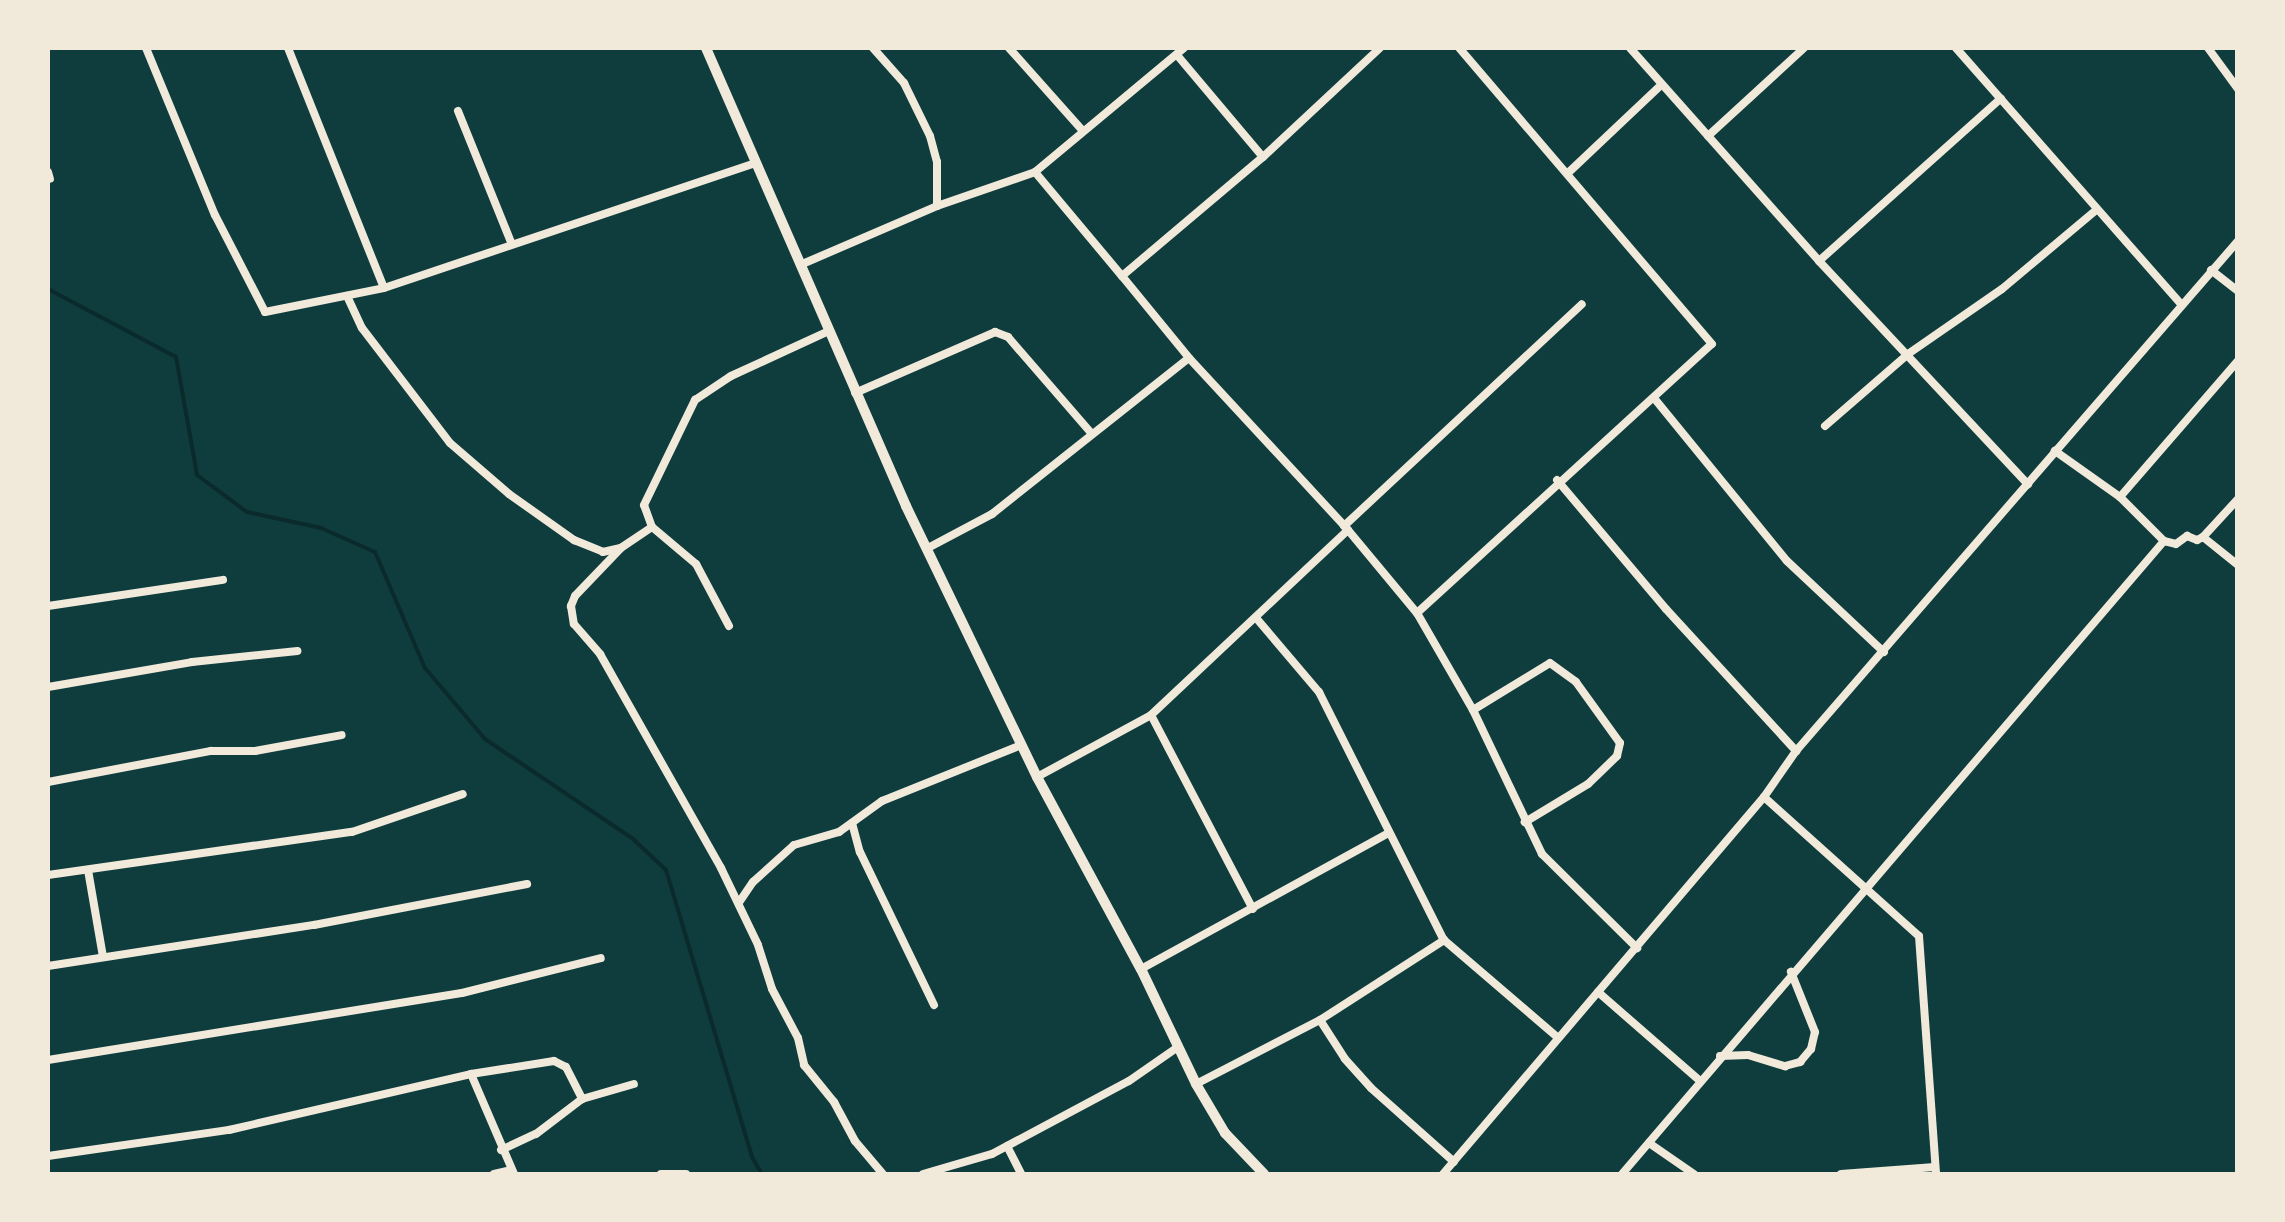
<!DOCTYPE html>
<html>
<head>
<meta charset="utf-8">
<style>
  body { margin:0 }
  #map { position:relative; width:2285px; height:1222px; overflow:hidden; background:#0f3d3e; font-family:"Sofia Sans Condensed",sans-serif }
  div>[style] { position:absolute }
  [style*='--x'] { left:calc(var(--x)*1px); top:calc(var(--y)*1px); width:calc(var(--w)*1px); rotate:calc(var(--a)*1deg) }
  .stream>* { height:4px; margin:-2px; padding:0 2px; transform-origin:2px; border-radius:2px; background:#0a2a2b }
  .minor>* { height:8px; margin:-4px; padding:0 4px; transform-origin:4px; border-radius:4px; background:#f1e9da }
  .secondary>* { height:10px; margin:-5px; padding:0 5px; transform-origin:5px; border-radius:5px; background:#f1e9da }
  span { translate:-50% -50%; white-space:nowrap; text-align:center; line-height:1.15; -webkit-text-stroke:10px #f1e9da; paint-order:stroke }
  .frame { position:absolute; inset:0; border:50px solid #f1e9da; pointer-events:none }
</style>
</head>
<body>
<div id="map">
  <div class="stream">
    <div style="--x:48;--y:289;--w:145;--a:28"></div>
    <div style="--x:176;--y:357;--w:120;--a:79.9"></div>
    <div style="--x:197;--y:475;--w:62;--a:36.5"></div>
    <div style="--x:247;--y:512;--w:76;--a:12.2"></div>
    <div style="--x:321;--y:528;--w:59;--a:24"></div>
    <div style="--x:375;--y:552;--w:126;--a:66.7"></div>
    <div style="--x:425;--y:668;--w:93;--a:49.8"></div>
    <div style="--x:485;--y:739;--w:177;--a:34"></div>
    <div style="--x:632;--y:838;--w:47;--a:43.3"></div>
    <div style="--x:666;--y:870;--w:300;--a:73.3"></div>
    <div style="--x:752;--y:1157;--w:20;--a:60"></div>
  </div>
  <div class="minor">
    <div style="--x:146;--y:48;--w:181;--a:67.6"></div>
    <div style="--x:215;--y:215;--w:109;--a:62.7"></div>
    <div style="--x:265;--y:312;--w:121;--a:-11.4"></div>
    <div style="--x:384;--y:288;--w:392;--a:-18.6"></div>
    <div style="--x:288;--y:48;--w:258;--a:68.2"></div>
    <div style="--x:873;--y:48;--w:47;--a:48.5"></div>
    <div style="--x:904;--y:83;--w:59;--a:63.9"></div>
    <div style="--x:930;--y:136;--w:27;--a:75"></div>
    <div style="--x:937;--y:162;--w:44;--a:90"></div>
    <div style="--x:1009;--y:48;--w:111;--a:48.3"></div>
    <div style="--x:1630;--y:48;--w:285;--a:48.4"></div>
    <div style="--x:1819;--y:261;--w:306;--a:46.9"></div>
    <div style="--x:1956;--y:48;--w:341;--a:48.7"></div>
    <div style="--x:2208;--y:48;--w:51;--a:53.8"></div>
    <div style="--x:1177;--y:55;--w:133;--a:49.9"></div>
    <div style="--x:458;--y:111;--w:141;--a:68"></div>
    <div style="--x:1708;--y:136;--w:130;--a:-42.5"></div>
    <div style="--x:48;--y:172;--w:7;--a:74"></div>
    <div style="--x:1035;--y:172;--w:136;--a:50.1"></div>
    <div style="--x:1122;--y:276;--w:185;--a:-40.2"></div>
    <div style="--x:1263;--y:157;--w:160;--a:-43"></div>
    <div style="--x:1568;--y:173;--w:129;--a:-43.4"></div>
    <div style="--x:1819;--y:261;--w:244;--a:-41.8"></div>
    <div style="--x:800;--y:265;--w:149;--a:-23.3"></div>
    <div style="--x:937;--y:206;--w:104;--a:-19.1"></div>
    <div style="--x:1035;--y:172;--w:194;--a:-39.8"></div>
    <div style="--x:2211;--y:270;--w:34;--a:38"></div>
    <div style="--x:1122;--y:276;--w:106;--a:50.7"></div>
    <div style="--x:1189;--y:358;--w:234;--a:47.2"></div>
    <div style="--x:1348;--y:530;--w:108;--a:50.3"></div>
    <div style="--x:1417;--y:613;--w:112;--a:60"></div>
    <div style="--x:1473;--y:710;--w:160;--a:64.4"></div>
    <div style="--x:1542;--y:854;--w:134;--a:44.7"></div>
    <div style="--x:347;--y:296;--w:35;--a:65"></div>
    <div style="--x:362;--y:328;--w:145;--a:52.6"></div>
    <div style="--x:450;--y:443;--w:78;--a:40.8"></div>
    <div style="--x:509;--y:494;--w:80;--a:35.3"></div>
    <div style="--x:574;--y:540;--w:31;--a:22"></div>
    <div style="--x:603;--y:552;--w:18;--a:-13"></div>
    <div style="--x:855;--y:393;--w:153;--a:-23.5"></div>
    <div style="--x:995;--y:332;--w:14;--a:21"></div>
    <div style="--x:1008;--y:337;--w:128;--a:49.1"></div>
    <div style="--x:1654;--y:398;--w:210;--a:50.8"></div>
    <div style="--x:1787;--y:561;--w:133;--a:43.2"></div>
    <div style="--x:1825;--y:426;--w:110;--a:-40.9"></div>
    <div style="--x:1908;--y:354;--w:114;--a:-34.7"></div>
    <div style="--x:2002;--y:289;--w:121;--a:-40"></div>
    <div style="--x:1557;--y:480;--w:169;--a:49.8"></div>
    <div style="--x:1666;--y:609;--w:193;--a:47.5"></div>
    <div style="--x:2120;--y:497;--w:180;--a:-49.1"></div>
    <div style="--x:1344;--y:526;--w:325;--a:-43"></div>
    <div style="--x:652;--y:527;--w:37;--a:146"></div>
    <div style="--x:621;--y:548;--w:66;--a:133.8"></div>
    <div style="--x:575;--y:596;--w:11;--a:112"></div>
    <div style="--x:571;--y:606;--w:18;--a:81"></div>
    <div style="--x:574;--y:624;--w:40;--a:49"></div>
    <div style="--x:600;--y:654;--w:246;--a:60.5"></div>
    <div style="--x:721;--y:868;--w:85;--a:64.3"></div>
    <div style="--x:758;--y:945;--w:46;--a:72.3"></div>
    <div style="--x:772;--y:989;--w:55;--a:62"></div>
    <div style="--x:798;--y:1038;--w:28;--a:77"></div>
    <div style="--x:804;--y:1065;--w:48;--a:51"></div>
    <div style="--x:834;--y:1102;--w:44;--a:61.7"></div>
    <div style="--x:855;--y:1141;--w:43;--a:49.7"></div>
    <div style="--x:2203;--y:537;--w:52;--a:-47.4"></div>
    <div style="--x:2164;--y:541;--w:12;--a:14"></div>
    <div style="--x:2176;--y:544;--w:14;--a:-36"></div>
    <div style="--x:2187;--y:536;--w:11;--a:22"></div>
    <div style="--x:2197;--y:540;--w:7;--a:-27"></div>
    <div style="--x:2203;--y:537;--w:45;--a:38.7"></div>
    <div style="--x:926;--y:549;--w:75;--a:-27.9"></div>
    <div style="--x:992;--y:514;--w:251;--a:-38.4"></div>
    <div style="--x:48;--y:606;--w:177;--a:-8.5"></div>
    <div style="--x:1417;--y:613;--w:399;--a:-42.4"></div>
    <div style="--x:1712;--y:344;--w:389;--a:-130.5"></div>
    <div style="--x:1257;--y:619;--w:96;--a:49.7"></div>
    <div style="--x:1319;--y:692;--w:278;--a:63.3"></div>
    <div style="--x:729;--y:626;--w:70;--a:-118"></div>
    <div style="--x:696;--y:564;--w:57;--a:-139.9"></div>
    <div style="--x:652;--y:527;--w:23;--a:-110"></div>
    <div style="--x:644;--y:505;--w:117;--a:-64.1"></div>
    <div style="--x:695;--y:400;--w:43;--a:-33.7"></div>
    <div style="--x:731;--y:376;--w:108;--a:-24.7"></div>
    <div style="--x:48;--y:687;--w:146;--a:-9.8"></div>
    <div style="--x:192;--y:662;--w:106;--a:-6"></div>
    <div style="--x:1473;--y:710;--w:90;--a:-31.4"></div>
    <div style="--x:1550;--y:663;--w:32;--a:36"></div>
    <div style="--x:1576;--y:682;--w:75;--a:54.2"></div>
    <div style="--x:1620;--y:743;--w:13;--a:103"></div>
    <div style="--x:1617;--y:756;--w:40;--a:136"></div>
    <div style="--x:1588;--y:784;--w:74;--a:148.9"></div>
    <div style="--x:1151;--y:715;--w:219;--a:62.3"></div>
    <div style="--x:1037;--y:777;--w:130;--a:-28.5"></div>
    <div style="--x:1151;--y:715;--w:270;--a:-43.2"></div>
    <div style="--x:48;--y:782;--w:166;--a:-10.8"></div>
    <div style="--x:211;--y:751;--w:44;--a:0"></div>
    <div style="--x:255;--y:751;--w:88;--a:-10.4"></div>
    <div style="--x:1764;--y:797;--w:208;--a:41.9"></div>
    <div style="--x:1919;--y:936;--w:239;--a:85.9"></div>
    <div style="--x:852;--y:823;--w:30;--a:75"></div>
    <div style="--x:860;--y:852;--w:170;--a:64.2"></div>
    <div style="--x:88;--y:870;--w:88;--a:80.2"></div>
    <div style="--x:48;--y:875;--w:307;--a:-8.1"></div>
    <div style="--x:352;--y:832;--w:117;--a:-18.9"></div>
    <div style="--x:740;--y:901;--w:23;--a:-56"></div>
    <div style="--x:753;--y:882;--w:55;--a:-42.1"></div>
    <div style="--x:794;--y:845;--w:47;--a:-16.1"></div>
    <div style="--x:839;--y:832;--w:53;--a:-35.8"></div>
    <div style="--x:882;--y:801;--w:150;--a:-21.9"></div>
    <div style="--x:48;--y:966;--w:269;--a:-8.8"></div>
    <div style="--x:314;--y:925;--w:217;--a:-10.9"></div>
    <div style="--x:1141;--y:969;--w:282;--a:-28.8"></div>
    <div style="--x:1598;--y:992;--w:134;--a:41.1"></div>
    <div style="--x:1320;--y:1020;--w:46;--a:57.3"></div>
    <div style="--x:1345;--y:1059;--w:39;--a:48"></div>
    <div style="--x:1371;--y:1088;--w:111;--a:41.7"></div>
    <div style="--x:1720;--y:1056;--w:28;--a:-2"></div>
    <div style="--x:1748;--y:1055;--w:39;--a:17"></div>
    <div style="--x:1785;--y:1066;--w:16;--a:-15"></div>
    <div style="--x:1800;--y:1062;--w:17;--a:-50"></div>
    <div style="--x:1811;--y:1049;--w:17;--a:-77"></div>
    <div style="--x:1815;--y:1032;--w:65;--a:-111.8"></div>
    <div style="--x:48;--y:1060;--w:419;--a:-9.2"></div>
    <div style="--x:462;--y:993;--w:143;--a:-14.1"></div>
    <div style="--x:471;--y:1074;--w:109;--a:66.7"></div>
    <div style="--x:1196;--y:1084;--w:140;--a:-27.3"></div>
    <div style="--x:1320;--y:1020;--w:148;--a:-32.8"></div>
    <div style="--x:1444;--y:940;--w:149;--a:40.6"></div>
    <div style="--x:1649;--y:1143;--w:55;--a:34.6"></div>
    <div style="--x:1007;--y:1146;--w:31;--a:63"></div>
    <div style="--x:501;--y:1150;--w:38;--a:-25"></div>
    <div style="--x:536;--y:1134;--w:58;--a:-37.3"></div>
    <div style="--x:582;--y:1099;--w:54;--a:-16.1"></div>
    <div style="--x:48;--y:1156;--w:183;--a:-8.2"></div>
    <div style="--x:229;--y:1130;--w:248;--a:-13"></div>
    <div style="--x:471;--y:1074;--w:84;--a:-8.9"></div>
    <div style="--x:554;--y:1061;--w:13;--a:27"></div>
    <div style="--x:566;--y:1067;--w:36;--a:63"></div>
    <div style="--x:494;--y:1174;--w:17;--a:-13"></div>
    <div style="--x:661;--y:1174;--w:25;--a:0"></div>
    <div style="--x:923;--y:1174;--w:72;--a:-16.2"></div>
    <div style="--x:992;--y:1154;--w:155;--a:-28.1"></div>
    <div style="--x:1129;--y:1081;--w:60;--a:-34.8"></div>
    <div style="--x:1443;--y:1174;--w:495;--a:-49.6"></div>
    <div style="--x:1764;--y:797;--w:56;--a:-55.2"></div>
    <div style="--x:1796;--y:751;--w:675;--a:-49.09"></div>
    <div style="--x:1622;--y:1174;--w:833;--a:-49.43"></div>
    <div style="--x:2164;--y:541;--w:62;--a:-135"></div>
    <div style="--x:2120;--y:497;--w:80;--a:-144.7"></div>
    <div style="--x:1841;--y:1174;--w:94;--a:-4.3"></div>
  </div>
  <div class="secondary">
    <div style="--x:706;--y:48;--w:500;--a:66.4"></div>
    <div style="--x:906;--y:506;--w:301;--a:64.2"></div>
    <div style="--x:1037;--y:777;--w:218;--a:61.6"></div>
    <div style="--x:1141;--y:969;--w:127;--a:64.4"></div>
    <div style="--x:1196;--y:1084;--w:57;--a:59.4"></div>
    <div style="--x:1225;--y:1133;--w:57;--a:46.4"></div>
  </div>
  <div class="frame"></div>
</div>
</body>
</html>
